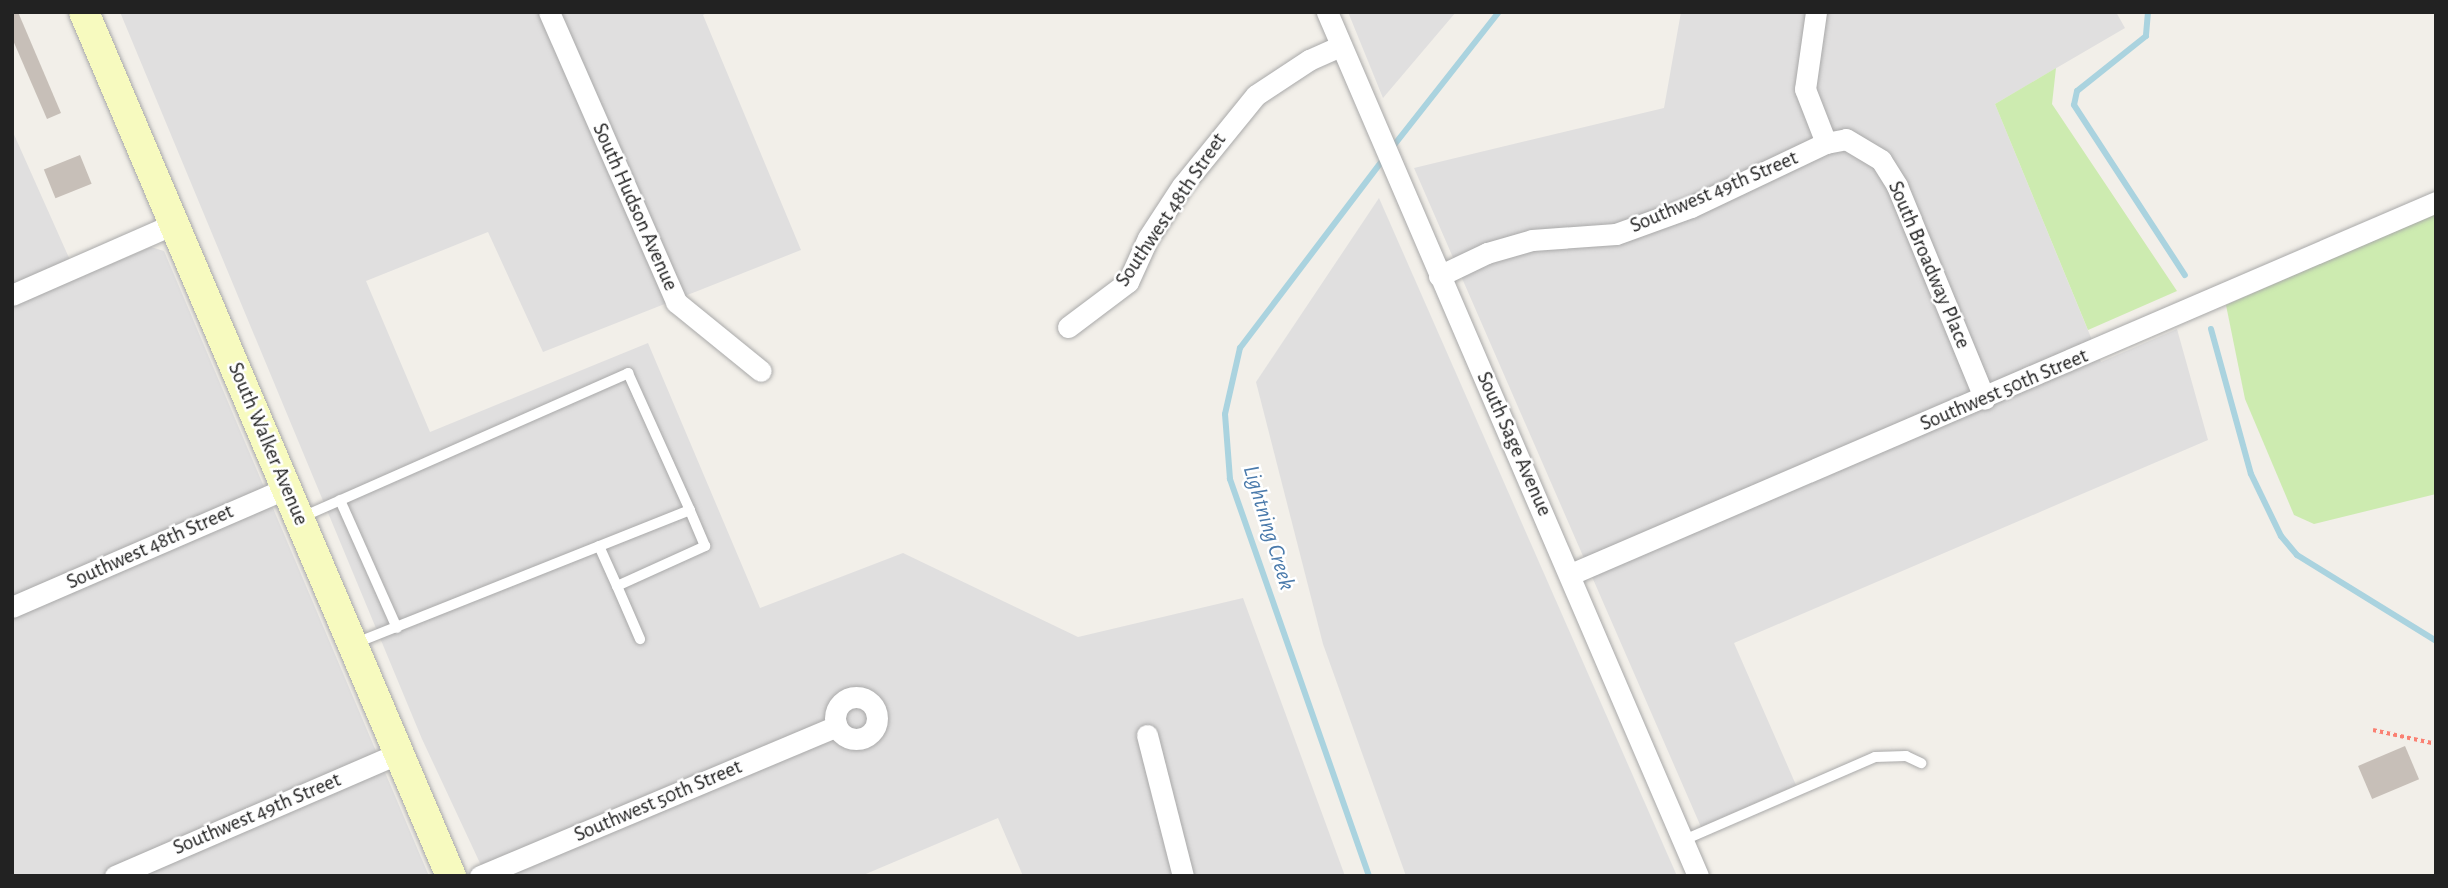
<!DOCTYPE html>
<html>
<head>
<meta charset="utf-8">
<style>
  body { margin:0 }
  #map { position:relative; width:2448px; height:888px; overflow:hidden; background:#f2efe9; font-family:"Alegreya Sans",sans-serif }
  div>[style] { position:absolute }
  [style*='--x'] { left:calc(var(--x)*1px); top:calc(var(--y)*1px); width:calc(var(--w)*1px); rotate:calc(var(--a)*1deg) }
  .residential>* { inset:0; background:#e0dfdf }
  .grass>* { inset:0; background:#cdebb0 }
  .stream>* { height:6px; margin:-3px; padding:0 3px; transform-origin:3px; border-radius:3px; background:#aad3df }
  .building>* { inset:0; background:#c7bfb8; transform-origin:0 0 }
  .path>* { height:3.5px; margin-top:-1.75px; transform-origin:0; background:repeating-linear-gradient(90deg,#fa8072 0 3.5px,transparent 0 7px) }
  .roads { filter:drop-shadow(0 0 2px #a9a9a9) drop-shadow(0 0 2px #a9a9a9) }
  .lane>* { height:10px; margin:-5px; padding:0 5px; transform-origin:5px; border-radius:5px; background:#fff }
  .street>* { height:21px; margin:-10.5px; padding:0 10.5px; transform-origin:10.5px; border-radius:10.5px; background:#fff }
  .street>.ring { margin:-10.5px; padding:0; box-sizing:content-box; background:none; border:21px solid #fff; border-radius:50% }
  .secondary>* { height:30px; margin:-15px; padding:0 15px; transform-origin:15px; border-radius:15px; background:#f7fabf }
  span { translate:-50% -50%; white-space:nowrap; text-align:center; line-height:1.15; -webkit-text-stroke:5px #fff; paint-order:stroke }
  .street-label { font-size:21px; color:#222 }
  .water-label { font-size:23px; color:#4a7aab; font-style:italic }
  .frame { position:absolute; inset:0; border:14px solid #222; pointer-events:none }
</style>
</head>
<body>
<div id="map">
  <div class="residential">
    <div style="clip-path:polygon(120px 12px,708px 12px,703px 15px,801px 250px,543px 352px,488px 232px,366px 281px,430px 432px,648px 343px,760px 608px,903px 553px,1078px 637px,1243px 598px,1345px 876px,1023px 876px,998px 818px,861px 876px,486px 876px,422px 739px)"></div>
    <div style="clip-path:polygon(1348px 12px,1456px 12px,1383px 98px)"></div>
    <div style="clip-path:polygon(1681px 12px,2116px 12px,2125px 28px,1995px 104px,2101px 362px,2177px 329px,2208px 440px,1734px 643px,1796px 785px,1701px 827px,1414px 168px,1664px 108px)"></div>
    <div style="clip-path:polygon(12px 130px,78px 278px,151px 247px,164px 251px,429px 876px,12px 876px)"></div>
    <div style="clip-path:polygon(1379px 198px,1677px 876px,1406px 876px,1323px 644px,1256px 382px)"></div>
  </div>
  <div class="grass">
    <div style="clip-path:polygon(2056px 68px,2052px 104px,2177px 291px,2088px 330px,1995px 104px)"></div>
    <div style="clip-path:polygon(2436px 213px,2436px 494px,2314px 524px,2294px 515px,2245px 399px,2226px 305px)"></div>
  </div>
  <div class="stream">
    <div style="--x:2148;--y:12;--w:24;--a:95"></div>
    <div style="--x:2146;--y:36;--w:88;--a:141.4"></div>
    <div style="--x:2077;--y:91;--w:14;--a:102"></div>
    <div style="--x:2074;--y:105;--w:203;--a:56.9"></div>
    <div style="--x:1391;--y:149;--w:174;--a:-51.8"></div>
    <div style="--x:2211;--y:329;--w:150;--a:74.6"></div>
    <div style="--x:2251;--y:474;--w:69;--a:64.2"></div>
    <div style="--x:2281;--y:536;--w:25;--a:50"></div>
    <div style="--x:2297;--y:555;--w:163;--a:31.7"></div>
    <div style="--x:1369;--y:876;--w:421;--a:-109.3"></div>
    <div style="--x:1230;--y:479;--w:65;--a:-94.4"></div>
    <div style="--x:1225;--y:414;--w:68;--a:-77.2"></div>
    <div style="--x:1240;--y:348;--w:240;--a:-52.8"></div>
  </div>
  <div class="building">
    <div style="clip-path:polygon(12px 12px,18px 12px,61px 113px,47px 119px,12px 38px)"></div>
    <div style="left:80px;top:155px;width:31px;height:39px;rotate:68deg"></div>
    <div style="left:2405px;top:746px;width:36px;height:51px;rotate:67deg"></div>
  </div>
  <div class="path">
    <div style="--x:2373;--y:730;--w:65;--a:12.5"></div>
  </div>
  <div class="roads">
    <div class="lane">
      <div style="--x:340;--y:500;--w:140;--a:66"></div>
      <div style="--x:300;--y:518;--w:359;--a:-23.8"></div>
      <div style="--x:628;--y:373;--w:150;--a:65.7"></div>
      <div style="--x:690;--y:510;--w:360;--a:158.3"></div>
      <div style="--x:599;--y:546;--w:44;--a:65.8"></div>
      <div style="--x:617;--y:586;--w:97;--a:-24.4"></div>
      <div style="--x:705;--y:546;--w:39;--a:-113"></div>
      <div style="--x:617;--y:586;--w:58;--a:66.5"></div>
      <div style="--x:1684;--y:840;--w:208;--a:-23.5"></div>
      <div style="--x:1875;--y:757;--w:31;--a:-2"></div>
      <div style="--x:1906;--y:756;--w:17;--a:25"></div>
    </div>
    <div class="street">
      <div style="--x:549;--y:12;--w:317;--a:66.3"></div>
      <div style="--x:676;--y:302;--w:109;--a:39.1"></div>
      <div style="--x:1327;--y:12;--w:940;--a:66.76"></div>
      <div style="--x:1816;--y:12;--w:78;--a:98.1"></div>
      <div style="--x:1805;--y:89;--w:58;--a:68.7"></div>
      <div style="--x:1439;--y:276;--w:53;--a:-25.6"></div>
      <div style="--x:1487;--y:253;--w:47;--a:-16.1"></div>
      <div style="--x:1532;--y:240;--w:84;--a:-4.1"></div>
      <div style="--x:1616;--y:234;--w:80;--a:-19.8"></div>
      <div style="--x:1691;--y:207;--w:149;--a:-25.4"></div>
      <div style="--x:1826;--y:143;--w:20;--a:-11"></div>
      <div style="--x:1846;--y:139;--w:41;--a:31"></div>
      <div style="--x:1881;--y:160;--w:31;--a:58"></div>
      <div style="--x:1897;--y:186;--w:230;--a:67.6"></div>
      <div style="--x:12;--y:295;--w:177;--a:-23.7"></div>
      <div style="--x:1068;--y:327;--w:75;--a:-36.9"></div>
      <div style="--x:1128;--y:282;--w:48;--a:-65.6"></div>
      <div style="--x:1148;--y:238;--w:62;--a:-56.8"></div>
      <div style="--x:1182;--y:186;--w:117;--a:-50.9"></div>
      <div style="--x:1256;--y:95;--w:64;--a:-33.4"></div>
      <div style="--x:1309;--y:60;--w:35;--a:-24"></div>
      <div style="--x:1571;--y:574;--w:942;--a:-23.27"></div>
      <div style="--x:12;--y:607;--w:300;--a:-23.4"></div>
      <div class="ring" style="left:835px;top:697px;width:21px;height:21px"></div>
      <div style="--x:1147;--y:735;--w:146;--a:75.7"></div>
      <div style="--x:115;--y:876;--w:309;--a:-23.4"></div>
      <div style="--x:480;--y:876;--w:387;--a:-22.8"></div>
    </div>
    <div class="secondary">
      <div style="--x:84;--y:12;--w:939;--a:66.99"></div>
    </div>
  </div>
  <div class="street-label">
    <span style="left:1714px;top:192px;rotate:-23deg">Southwest 49th Street</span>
    <span style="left:635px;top:207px;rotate:66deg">South Hudson Avenue</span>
    <span style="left:1171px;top:210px;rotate:-56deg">Southwest 48th Street</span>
    <span style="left:1929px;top:265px;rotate:67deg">South Broadway Place</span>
    <span style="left:2004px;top:390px;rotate:-23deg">Southwest 50th Street</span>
    <span style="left:268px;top:444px;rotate:67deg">South Walker Avenue</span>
    <span style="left:1514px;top:444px;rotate:66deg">South Sage Avenue</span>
    <span style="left:150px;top:547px;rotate:-24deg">Southwest 48th Street</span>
    <span style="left:658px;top:801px;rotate:-23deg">Southwest 50th Street</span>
    <span style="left:257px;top:814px;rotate:-23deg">Southwest 49th Street</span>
  </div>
  <div class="water-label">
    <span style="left:1268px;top:528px;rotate:73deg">Lightning Creek</span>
  </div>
  <div class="frame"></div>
</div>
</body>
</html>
